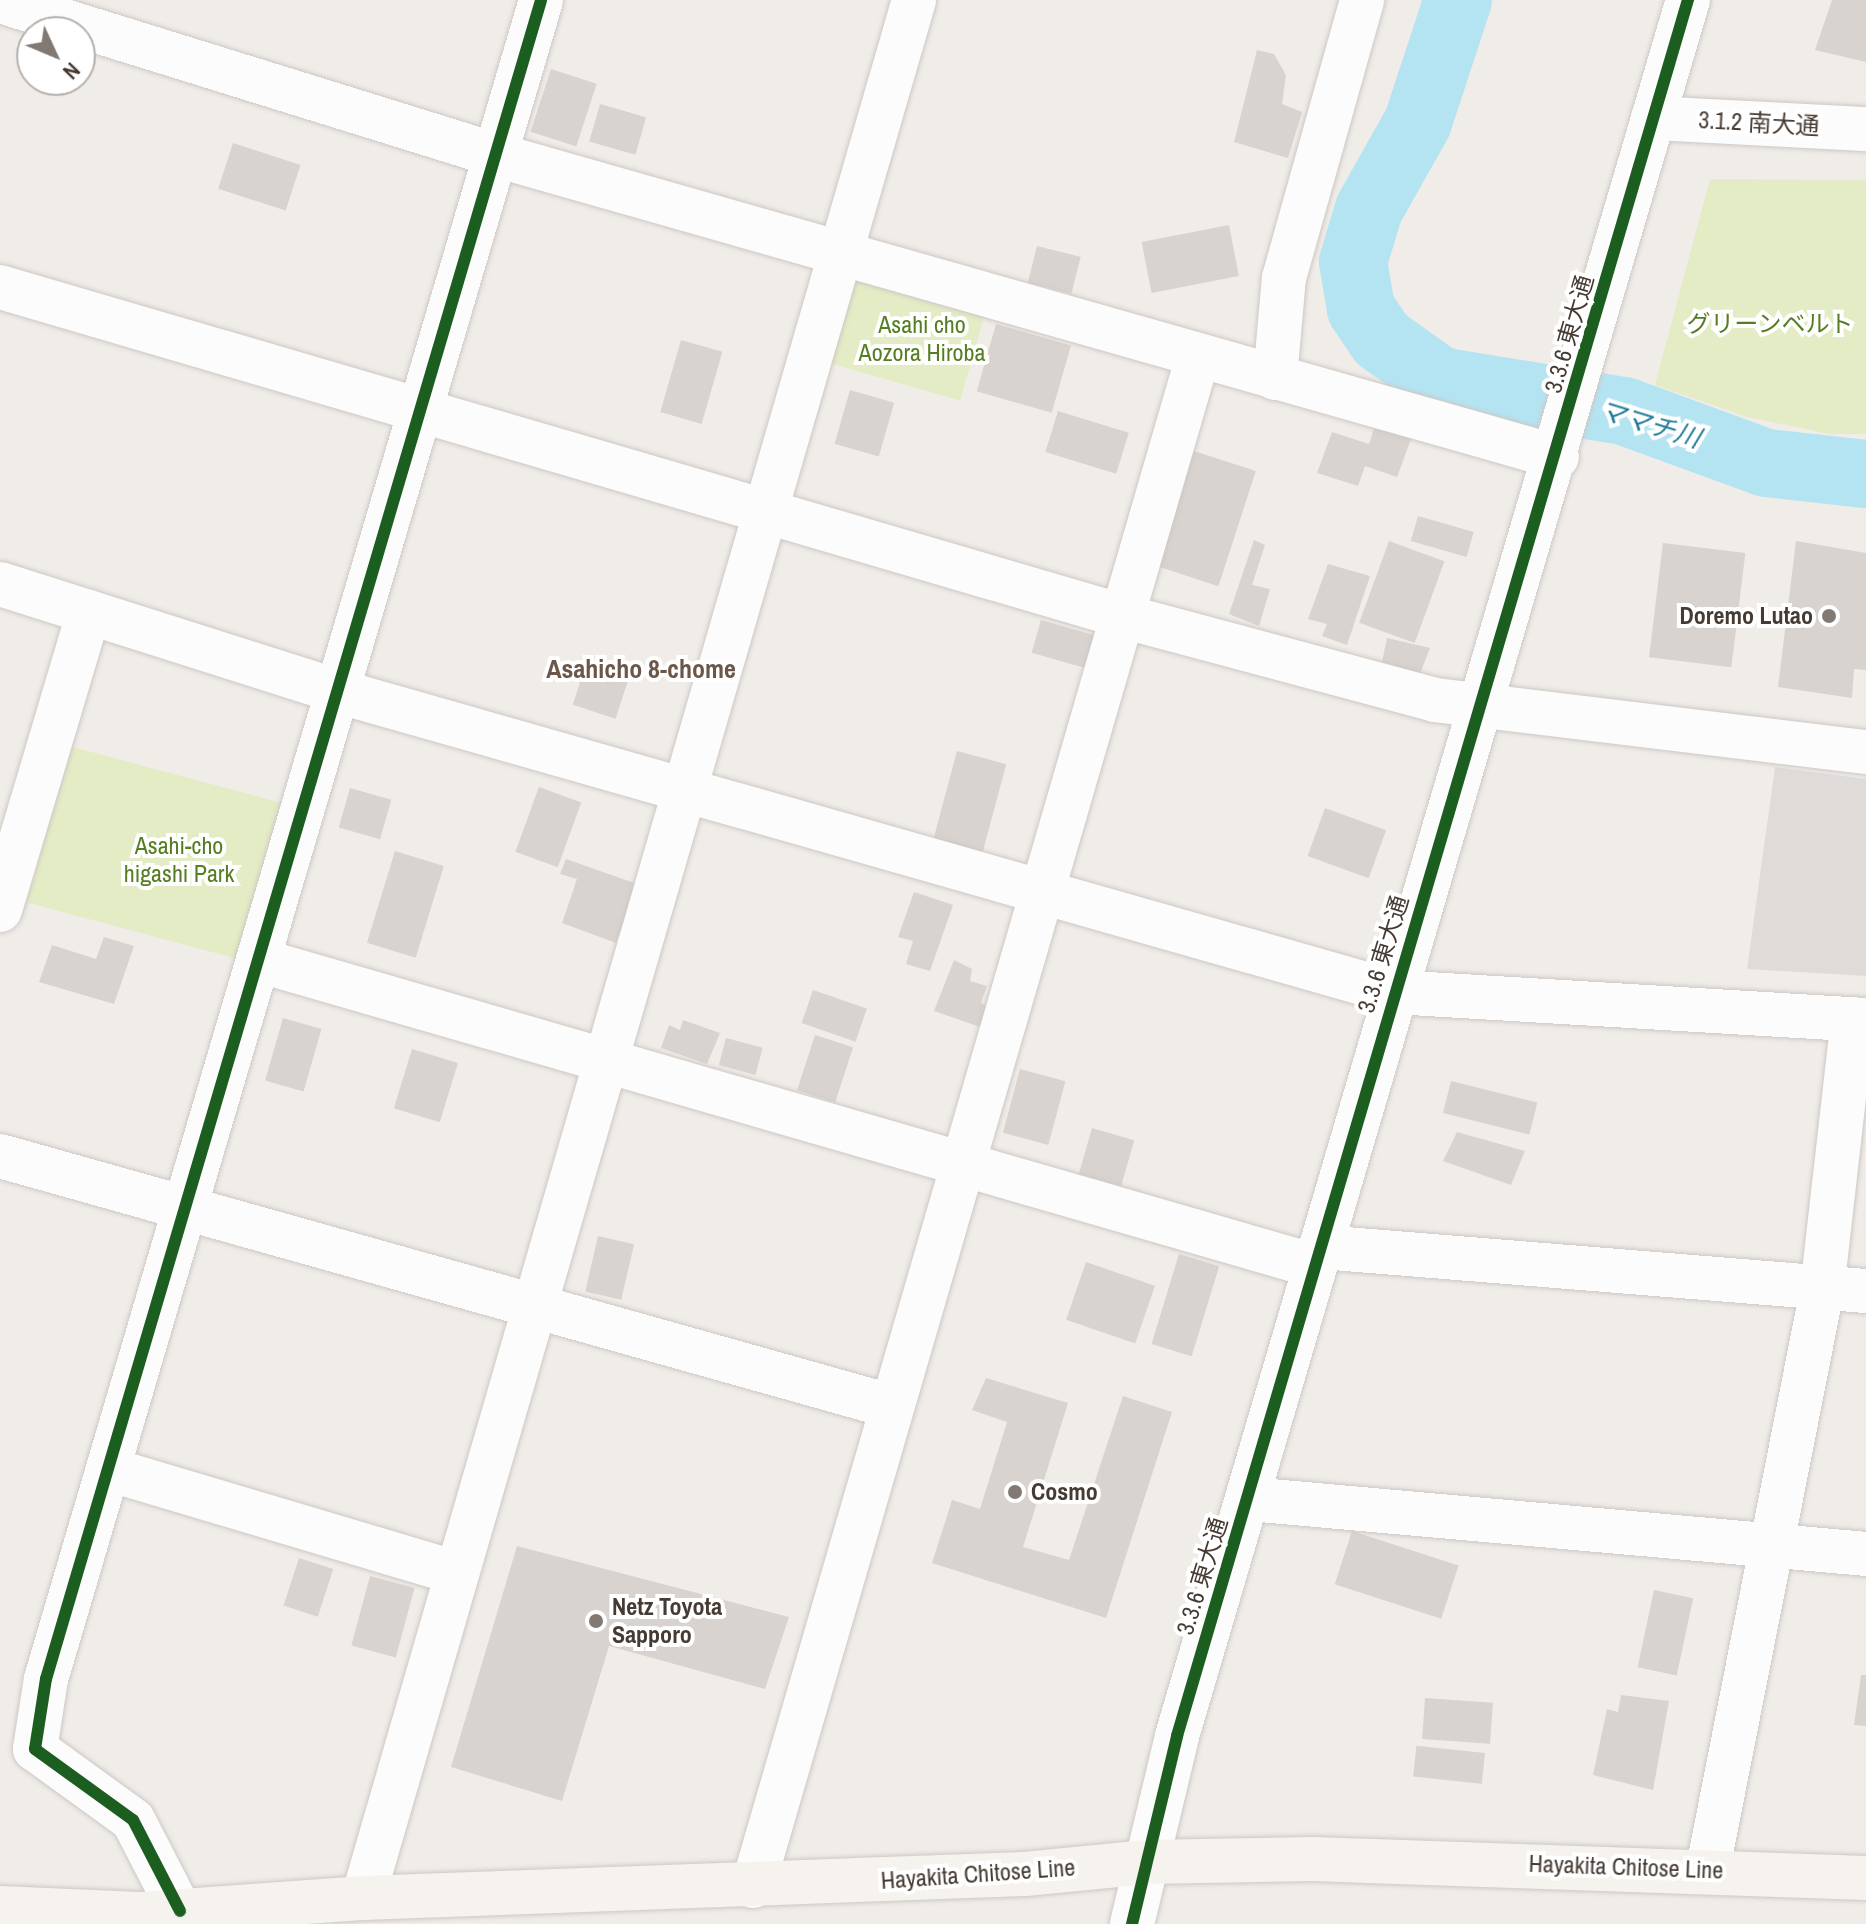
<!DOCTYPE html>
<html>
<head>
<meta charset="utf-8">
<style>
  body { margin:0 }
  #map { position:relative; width:1866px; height:1924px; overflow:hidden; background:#f0ece8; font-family:"Archivo Narrow","Noto Sans JP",sans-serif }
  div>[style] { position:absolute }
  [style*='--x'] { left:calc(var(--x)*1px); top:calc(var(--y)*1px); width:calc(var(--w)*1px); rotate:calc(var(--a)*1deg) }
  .green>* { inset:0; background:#e4ecc5; transform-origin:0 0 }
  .parking>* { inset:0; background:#dfdbd8 }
  .river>* { height:68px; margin:-34px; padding:0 34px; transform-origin:34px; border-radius:34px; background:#b4e4f2 }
  .building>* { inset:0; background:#d8d3cf; transform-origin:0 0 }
  .roads { filter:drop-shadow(0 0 2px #cdc8c4) drop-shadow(0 0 2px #cdc8c4) }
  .minor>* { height:44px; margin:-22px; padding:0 22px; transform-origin:22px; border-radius:22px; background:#fdfcfc }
  .tertiary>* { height:44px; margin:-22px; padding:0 22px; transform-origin:22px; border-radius:22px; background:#fdfcfc }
  .secondary>* { height:44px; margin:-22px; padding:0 22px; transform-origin:22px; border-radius:22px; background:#f6f3ee }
  .cycleway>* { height:12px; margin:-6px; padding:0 6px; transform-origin:6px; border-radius:6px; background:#1b5e20 }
  .dots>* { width:22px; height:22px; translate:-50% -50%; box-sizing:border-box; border:4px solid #fff; border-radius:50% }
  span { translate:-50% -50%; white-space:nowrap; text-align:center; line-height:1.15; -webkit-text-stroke:8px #fff; paint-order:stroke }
  .street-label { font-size:24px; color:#463b33 }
  .park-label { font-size:24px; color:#557d22 }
  .poi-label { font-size:24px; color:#463b33; font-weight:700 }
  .right { translate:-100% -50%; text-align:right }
  .left { translate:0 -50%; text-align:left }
  .water-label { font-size:26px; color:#207b99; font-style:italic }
  .neighbourhood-label { font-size:26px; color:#6a574a; font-weight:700 }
  .north { position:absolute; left:16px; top:16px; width:80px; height:80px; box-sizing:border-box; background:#fff; border:2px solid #b5b1ad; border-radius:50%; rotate:134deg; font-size:22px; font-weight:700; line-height:32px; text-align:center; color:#463b33 }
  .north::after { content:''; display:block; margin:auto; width:28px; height:36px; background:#827972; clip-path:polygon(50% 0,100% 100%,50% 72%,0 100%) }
</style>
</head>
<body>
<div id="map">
  <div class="green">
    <div style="clip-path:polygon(1710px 179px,1866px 180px,1866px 434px,1830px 434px,1747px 417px,1655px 385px)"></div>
    <div style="left:857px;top:270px;width:135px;height:97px;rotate:16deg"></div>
    <div style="left:69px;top:746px;width:227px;height:162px;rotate:15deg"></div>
  </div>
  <div class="parking">
    <div style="clip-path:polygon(1775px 767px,1866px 779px,1866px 976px,1747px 969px)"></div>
  </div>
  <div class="river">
    <div style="--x:1458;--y:0;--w:128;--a:108.2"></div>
    <div style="--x:1418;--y:122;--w:100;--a:119.4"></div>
    <div style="--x:1369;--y:209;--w:55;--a:106.8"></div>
    <div style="--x:1353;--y:262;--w:48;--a:80.3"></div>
    <div style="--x:1361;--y:309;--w:36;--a:56"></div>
    <div style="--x:1381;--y:339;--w:72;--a:35.4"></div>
    <div style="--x:1440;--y:381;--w:186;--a:9.3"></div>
    <div style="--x:1624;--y:411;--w:151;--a:20.1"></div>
    <div style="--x:1766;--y:463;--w:101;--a:6.3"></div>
  </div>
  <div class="building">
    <div style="clip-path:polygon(1832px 0,1866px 0,1866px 62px,1815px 50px)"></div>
    <div style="clip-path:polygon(1257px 50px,1274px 54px,1286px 75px,1282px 104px,1302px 112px,1288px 158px,1234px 142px)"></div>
    <div style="left:551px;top:69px;width:48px;height:66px;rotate:18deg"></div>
    <div style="left:600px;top:104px;width:48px;height:39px;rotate:16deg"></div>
    <div style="left:233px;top:143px;width:71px;height:48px;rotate:18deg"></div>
    <div style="left:1229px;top:225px;width:52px;height:89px;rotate:79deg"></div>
    <div style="left:1037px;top:246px;width:45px;height:38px;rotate:14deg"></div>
    <div style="left:996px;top:324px;width:78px;height:70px;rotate:16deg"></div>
    <div style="left:681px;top:340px;width:43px;height:75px;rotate:16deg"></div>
    <div style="left:850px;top:390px;width:46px;height:56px;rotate:16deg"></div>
    <div style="left:1058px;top:411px;width:74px;height:43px;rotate:17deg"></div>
    <div style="clip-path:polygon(1374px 428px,1411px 439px,1397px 477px,1365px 466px,1358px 486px,1317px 473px,1332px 432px,1369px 444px)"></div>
    <div style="left:1194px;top:451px;width:65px;height:121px;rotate:18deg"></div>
    <div style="left:1418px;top:516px;width:58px;height:26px;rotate:16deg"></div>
    <div style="clip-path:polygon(1254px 540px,1265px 545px,1252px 585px,1270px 589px,1259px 626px,1229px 614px)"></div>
    <div style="left:1389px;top:541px;width:59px;height:87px;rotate:20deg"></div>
    <div style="clip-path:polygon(1796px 541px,1866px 553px,1866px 670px,1854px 669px,1852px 698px,1778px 687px)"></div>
    <div style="left:1663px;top:543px;width:83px;height:115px;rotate:7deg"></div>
    <div style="clip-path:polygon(1328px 564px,1370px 576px,1347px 645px,1322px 636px,1327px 624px,1308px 619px)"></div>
    <div style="left:1041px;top:620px;width:60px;height:34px;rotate:16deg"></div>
    <div style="clip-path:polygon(1387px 638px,1430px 648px,1420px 674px,1382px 662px)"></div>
    <div style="left:587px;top:661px;width:45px;height:46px;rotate:18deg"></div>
    <div style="left:957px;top:751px;width:51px;height:91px;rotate:15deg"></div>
    <div style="left:539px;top:787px;width:45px;height:69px;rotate:20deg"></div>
    <div style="left:350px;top:788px;width:43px;height:41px;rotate:16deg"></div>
    <div style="left:1325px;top:808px;width:65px;height:51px;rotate:20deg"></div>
    <div style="left:395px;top:851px;width:51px;height:96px;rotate:17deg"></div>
    <div style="clip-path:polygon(566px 859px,637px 884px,616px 943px,562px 923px,577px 879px,560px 874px)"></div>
    <div style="clip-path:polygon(914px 892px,953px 905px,930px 971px,906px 964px,913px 941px,898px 937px)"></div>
    <div style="clip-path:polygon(104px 937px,134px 946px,114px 1004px,39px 982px,52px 945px,96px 959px)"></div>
    <div style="clip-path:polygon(954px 960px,972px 969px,970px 981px,987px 986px,981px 1003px,990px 1008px,983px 1028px,934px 1011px)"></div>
    <div style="left:813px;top:990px;width:57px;height:35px;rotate:19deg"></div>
    <div style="left:283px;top:1018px;width:40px;height:65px;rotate:16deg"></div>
    <div style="clip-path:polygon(683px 1020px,720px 1033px,707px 1064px,661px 1048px,669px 1025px,680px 1030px)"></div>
    <div style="left:815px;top:1035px;width:40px;height:58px;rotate:18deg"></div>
    <div style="left:726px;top:1038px;width:38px;height:28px;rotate:15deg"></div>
    <div style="left:412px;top:1049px;width:48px;height:62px;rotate:17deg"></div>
    <div style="left:1020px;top:1069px;width:47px;height:66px;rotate:15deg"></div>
    <div style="left:1451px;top:1081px;width:89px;height:33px;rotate:14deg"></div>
    <div style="left:1092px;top:1128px;width:44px;height:48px;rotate:16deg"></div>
    <div style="clip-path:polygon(1457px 1132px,1525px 1151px,1511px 1185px,1443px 1161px)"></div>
    <div style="left:598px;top:1236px;width:37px;height:57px;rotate:13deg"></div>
    <div style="left:1179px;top:1254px;width:42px;height:94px;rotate:17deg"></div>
    <div style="left:1086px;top:1262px;width:73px;height:61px;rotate:19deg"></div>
    <div style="clip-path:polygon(986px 1378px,1068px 1403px,1023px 1547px,1069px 1560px,1123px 1396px,1172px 1412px,1106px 1618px,932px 1563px,952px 1500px,980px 1509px,1007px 1422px,972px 1410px)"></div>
    <div style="left:1352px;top:1531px;width:112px;height:56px;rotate:18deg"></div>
    <div style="clip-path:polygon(517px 1546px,789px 1617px,765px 1689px,609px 1646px,562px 1801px,451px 1767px)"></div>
    <div style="left:299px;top:1558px;width:36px;height:50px;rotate:18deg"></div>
    <div style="left:370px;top:1576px;width:46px;height:72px;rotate:15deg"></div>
    <div style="left:1654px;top:1590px;width:40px;height:79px;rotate:12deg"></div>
    <div style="clip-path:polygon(1861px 1675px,1866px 1675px,1866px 1726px,1854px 1725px)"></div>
    <div style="clip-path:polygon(1621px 1695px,1669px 1701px,1653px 1790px,1593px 1775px,1607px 1709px,1618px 1712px)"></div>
    <div style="left:1425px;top:1698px;width:68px;height:41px;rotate:4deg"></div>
    <div style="left:1485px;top:1753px;width:31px;height:69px;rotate:96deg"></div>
  </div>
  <div class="roads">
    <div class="minor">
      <div style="--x:0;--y:1;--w:519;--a:17.25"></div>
      <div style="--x:496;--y:155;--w:1103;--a:15.89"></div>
      <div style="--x:1653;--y:118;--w:213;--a:3"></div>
      <div style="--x:0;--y:287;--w:1169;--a:16.34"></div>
      <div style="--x:1122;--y:616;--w:324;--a:15"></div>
      <div style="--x:1435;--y:700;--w:434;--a:6.9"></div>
      <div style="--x:1275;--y:378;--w:100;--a:-84.9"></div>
      <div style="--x:1284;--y:278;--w:289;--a:-74.3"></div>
      <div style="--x:0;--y:584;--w:354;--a:17.6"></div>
      <div style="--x:337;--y:691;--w:1099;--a:15.9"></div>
      <div style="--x:0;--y:910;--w:311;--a:-73.4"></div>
      <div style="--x:258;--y:960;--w:1100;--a:16.15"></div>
      <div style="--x:0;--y:1156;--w:924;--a:15.69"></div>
      <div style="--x:1321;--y:1247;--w:547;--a:4.62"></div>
      <div style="--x:108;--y:1469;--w:364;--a:16.6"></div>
      <div style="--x:1249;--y:1499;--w:619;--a:5.09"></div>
      <div style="--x:1708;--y:1868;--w:589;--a:-78.84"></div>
      <div style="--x:1822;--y:1290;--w:272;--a:-83.5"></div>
      <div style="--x:753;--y:1886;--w:1593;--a:-73.78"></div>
      <div style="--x:363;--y:1898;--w:1976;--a:-73.81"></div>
      <div style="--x:180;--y:1911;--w:102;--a:-117.3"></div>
      <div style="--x:133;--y:1820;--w:121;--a:-144.1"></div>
      <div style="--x:35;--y:1749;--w:71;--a:-81.1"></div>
      <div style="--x:46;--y:1679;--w:1750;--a:-73.57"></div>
    </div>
    <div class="tertiary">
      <div style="--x:1394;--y:992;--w:473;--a:3.4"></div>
      <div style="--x:1132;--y:1924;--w:193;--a:-76.5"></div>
      <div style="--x:1177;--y:1736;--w:1810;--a:-73.6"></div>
    </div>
    <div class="secondary">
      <div style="--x:0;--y:1908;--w:139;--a:2.5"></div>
      <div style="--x:139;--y:1914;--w:225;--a:-4.1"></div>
      <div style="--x:363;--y:1898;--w:662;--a:-2.08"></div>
      <div style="--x:1025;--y:1874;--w:123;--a:-5.6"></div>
      <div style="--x:1147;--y:1862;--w:166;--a:-1"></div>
      <div style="--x:1313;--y:1859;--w:553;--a:1.97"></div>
    </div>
  </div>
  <div class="cycleway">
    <div style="--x:180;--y:1911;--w:102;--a:-117.3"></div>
    <div style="--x:133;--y:1820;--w:121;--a:-144.1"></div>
    <div style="--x:35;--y:1749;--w:71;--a:-81.1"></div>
    <div style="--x:46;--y:1679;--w:1750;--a:-73.57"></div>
    <div style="--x:1132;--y:1924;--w:193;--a:-76.5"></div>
    <div style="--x:1177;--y:1736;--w:1810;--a:-73.6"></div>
  </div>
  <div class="dots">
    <div style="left:1829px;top:616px;background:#827972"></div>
    <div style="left:1015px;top:1492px;background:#827972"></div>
    <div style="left:596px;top:1621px;background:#827972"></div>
  </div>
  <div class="street-label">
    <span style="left:1759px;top:123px;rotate:3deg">3.1.2 南大通</span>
    <span style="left:1569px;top:334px;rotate:-74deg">3.3.6 東大通</span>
    <span style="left:1383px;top:954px;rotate:-73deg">3.3.6 東大通</span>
    <span style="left:1202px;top:1576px;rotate:-73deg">3.3.6 東大通</span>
    <span style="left:1626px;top:1867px;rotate:2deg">Hayakita Chitose Line</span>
    <span style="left:978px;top:1874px;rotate:-4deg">Hayakita Chitose Line</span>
  </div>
  <div class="park-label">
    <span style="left:1770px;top:324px">グリーンベルト</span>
    <span style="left:922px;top:339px">Asahi cho<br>Aozora Hiroba</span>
    <span style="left:179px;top:860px">Asahi-cho<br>higashi Park</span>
  </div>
  <div class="poi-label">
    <span class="right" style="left:1813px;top:616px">Doremo Lutao</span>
    <span class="left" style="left:1031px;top:1492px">Cosmo</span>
    <span class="left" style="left:612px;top:1621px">Netz Toyota<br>Sapporo</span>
  </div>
  <div class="water-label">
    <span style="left:1650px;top:424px;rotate:17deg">ママチ川</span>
  </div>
  <div class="neighbourhood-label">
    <span style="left:641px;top:669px">Asahicho 8-chome</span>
  </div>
  <div class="north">N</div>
</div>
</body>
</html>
